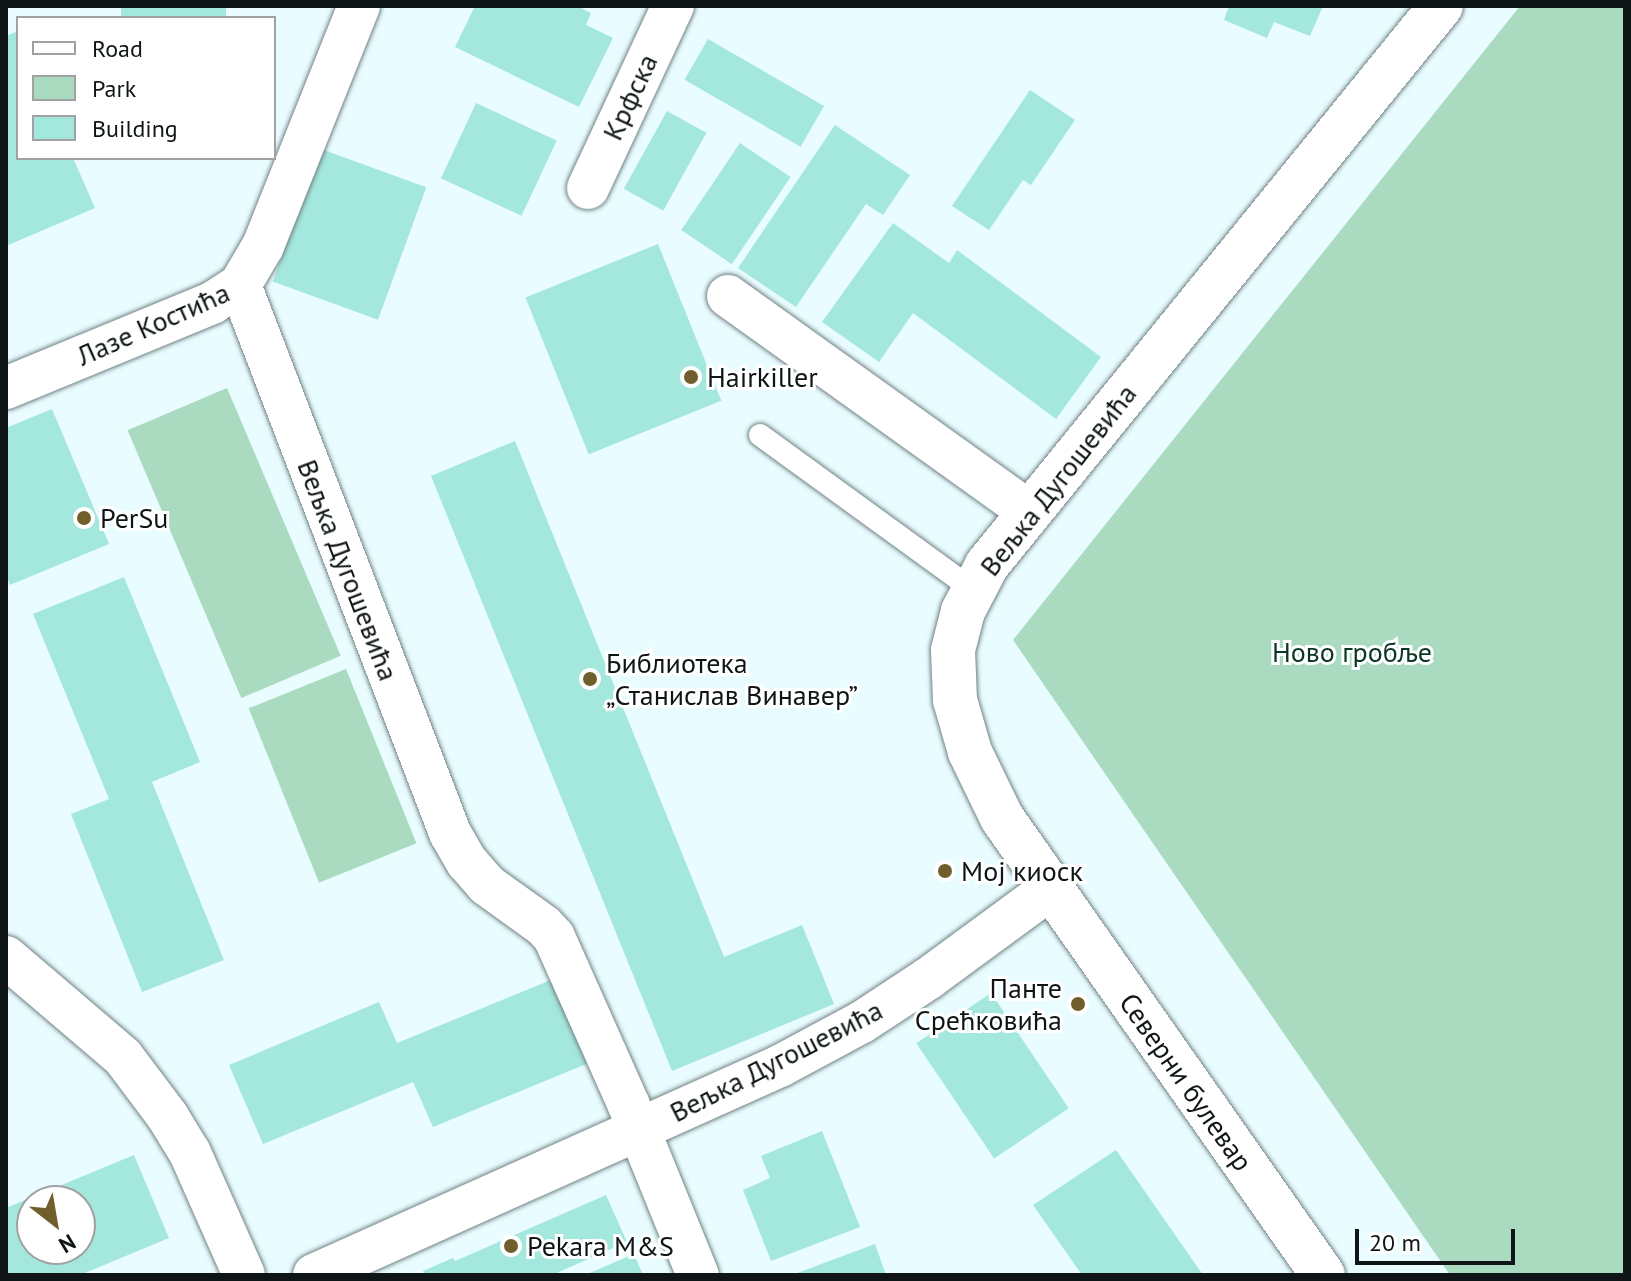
<!DOCTYPE html>
<html>
<head>
<meta charset="utf-8">
<style>
  body { margin:0 }
  #map { position:relative; width:1631px; height:1281px; overflow:hidden; background:#e9fcff; font-family:"PT Sans",sans-serif }
  div>[style] { position:absolute }
  [style*='--x'] { left:calc(var(--x)*1px); top:calc(var(--y)*1px); width:calc(var(--w)*1px); rotate:calc(var(--a)*1deg) }
  .green>* { inset:0; background:#aadbc0; transform-origin:0 0 }
  .building>* { inset:0; background:#a4e7dd; transform-origin:0 0 }
  .roads { filter:drop-shadow(0 0 2px #718284) drop-shadow(0 0 2px #718284) }
  .lane>* { height:22px; margin:-11px; padding:0 11px; transform-origin:11px; border-radius:11px; background:#fff }
  .street>* { height:42px; margin:-21px; padding:0 21px; transform-origin:21px; border-radius:21px; background:#fff }
  .secondary>* { height:44px; margin:-22px; padding:0 22px; transform-origin:22px; border-radius:22px; background:#fff }
  .dots>* { width:22px; height:22px; translate:-50% -50%; box-sizing:border-box; border:4px solid #fff; border-radius:50% }
  span { translate:-50% -50%; white-space:nowrap; text-align:center; line-height:1.15; -webkit-text-stroke:6px #fff; paint-order:stroke }
  .street-label { font-size:28px; color:#0f1516 }
  .poi-label { font-size:28px; color:#0f1516 }
  .left { translate:0 -50%; text-align:left }
  .right { translate:-100% -50%; text-align:right }
  .park-label { font-size:28px; color:#0a3623 }
  .frame { position:absolute; inset:0; border:8px solid #0f1516; pointer-events:none }
  .legend { position:absolute; left:16px; top:16px; width:260px; height:144px; box-sizing:border-box; background:#fff; border:2px solid #9fa1a2; margin:0; padding:10px 14px; list-style:none; font-size:24px; color:#0f1516 }
  .legend li { display:flex; align-items:center; gap:16px; height:40px }
  .legend b { width:40px; border:2px solid #9fa1a2 }
  .north { position:absolute; left:16px; top:1185px; width:80px; height:80px; box-sizing:border-box; background:#fff; border:2px solid #9fa1a2; border-radius:50%; rotate:149deg; font-size:22px; font-weight:700; line-height:32px; text-align:center; color:#0f1516 }
  .north::after { content:''; display:block; margin:auto; width:28px; height:36px; background:#715e2d; clip-path:polygon(50% 0,100% 100%,50% 72%,0 100%) }
  .scale { position:absolute; left:1355px; top:1229px; width:160px; height:36px; box-sizing:border-box; border:4px solid #0f1516; border-top:0; padding-left:10px; font-size:24px; line-height:28px; white-space:nowrap; color:#0f1516; -webkit-text-stroke:6px #fff; paint-order:stroke }
</style>
</head>
<body>
<div id="map">
  <div class="green">
    <div style="clip-path:polygon(1520px 6px,1625px 6px,1625px 1275px,1450px 1275px,1013px 640px)"></div>
    <div style="left:227px;top:388px;width:291px;height:108px;rotate:67deg"></div>
    <div style="left:346px;top:669px;width:188px;height:105px;rotate:68deg"></div>
  </div>
  <div class="building">
    <div style="left:121px;top:6px;width:105px;height:13px"></div>
    <div style="clip-path:polygon(475px 6px,577px 6px,591px 13px,586px 25px,613px 38px,579px 107px,455px 47px)"></div>
    <div style="clip-path:polygon(1229px 6px,1323px 6px,1310px 36px,1274px 22px,1267px 38px,1224px 20px)"></div>
    <div style="clip-path:polygon(18px 31px,18px 158px,73px 158px,95px 208px,6px 246px,6px 36px)"></div>
    <div style="left:708px;top:39px;width:134px;height:47px;rotate:30deg"></div>
    <div style="clip-path:polygon(1030px 90px,1075px 120px,1031px 185px,1023px 180px,989px 230px,952px 206px)"></div>
    <div style="left:476px;top:103px;width:89px;height:83px;rotate:25deg"></div>
    <div style="left:667px;top:111px;width:45px;height:89px;rotate:29deg"></div>
    <div style="clip-path:polygon(835px 125px,910px 175px,883px 215px,866px 204px,796px 307px,738px 268px)"></div>
    <div style="left:740px;top:143px;width:61px;height:105px;rotate:34deg"></div>
    <div style="left:321px;top:149px;width:112px;height:141px;rotate:20deg"></div>
    <div style="clip-path:polygon(893px 223px,949px 263px,957px 250px,1101px 357px,1056px 419px,913px 313px,879px 362px,822px 322px)"></div>
    <div style="left:658px;top:244px;width:169px;height:143px;rotate:68deg"></div>
    <div style="clip-path:polygon(52px 409px,109px 544px,10px 585px,6px 575px,6px 428px)"></div>
    <div style="clip-path:polygon(515px 441px,724px 957px,802px 925px,834px 1004px,672px 1071px,431px 476px)"></div>
    <div style="clip-path:polygon(124px 577px,200px 762px,152px 782px,224px 960px,142px 992px,71px 814px,109px 799px,33px 614px)"></div>
    <div style="clip-path:polygon(556px 978px,591px 1062px,433px 1127px,413px 1082px,263px 1144px,229px 1065px,379px 1002px,397px 1043px)"></div>
    <div style="left:991px;top:993px;width:139px;height:90px;rotate:56deg"></div>
    <div style="clip-path:polygon(822px 1131px,860px 1227px,771px 1261px,743px 1190px,770px 1178px,761px 1156px)"></div>
    <div style="clip-path:polygon(1116px 1150px,1201px 1272px,1202px 1275px,1082px 1275px,1033px 1205px)"></div>
    <div style="clip-path:polygon(evenodd,134px 1155px,169px 1238px,80px 1275px,6px 1275px,6px 1208px,134px 1155px,32px 1201px,80px 1201px,80px 1249px,32px 1249px,32px 1201px)"></div>
    <div style="clip-path:polygon(606px 1195px,627px 1242px,552px 1275px,425px 1275px,423px 1271px,453px 1258px,455px 1261px)"></div>
    <div style="clip-path:polygon(875px 1244px,886px 1275px,792px 1275px)"></div>
    <div style="clip-path:polygon(634px 1254px,643px 1275px,585px 1275px)"></div>
  </div>
  <div class="roads">
    <div class="lane">
      <div style="--x:760;--y:435;--w:263;--a:36"></div>
    </div>
    <div class="street">
      <div style="--x:588;--y:188;--w:201;--a:-65"></div>
      <div style="--x:240;--y:285;--w:587;--a:69.03"></div>
      <div style="--x:450;--y:833;--w:34;--a:60"></div>
      <div style="--x:467;--y:862;--w:30;--a:49"></div>
      <div style="--x:487;--y:885;--w:70;--a:35.7"></div>
      <div style="--x:544;--y:926;--w:15;--a:48"></div>
      <div style="--x:554;--y:937;--w:182;--a:66"></div>
      <div style="--x:628;--y:1103;--w:186;--a:67.9"></div>
      <div style="--x:728;--y:296;--w:371;--a:35.6"></div>
      <div style="--x:6;--y:388;--w:223;--a:-22.4"></div>
      <div style="--x:212;--y:303;--w:33;--a:-33"></div>
      <div style="--x:240;--y:285;--w:45;--a:-59.5"></div>
      <div style="--x:263;--y:246;--w:258;--a:-68.2"></div>
      <div style="--x:6;--y:957;--w:154;--a:40.5"></div>
      <div style="--x:123;--y:1057;--w:75;--a:53.1"></div>
      <div style="--x:168;--y:1117;--w:42;--a:58.6"></div>
      <div style="--x:190;--y:1153;--w:133;--a:66.1"></div>
      <div style="--x:314;--y:1275;--w:511;--a:-24.16"></div>
      <div style="--x:780;--y:1066;--w:93;--a:-28.2"></div>
      <div style="--x:862;--y:1022;--w:80;--a:-33.3"></div>
      <div style="--x:929;--y:978;--w:150;--a:-36.3"></div>
    </div>
    <div class="secondary">
      <div style="--x:1323;--y:1275;--w:558;--a:-125.08"></div>
      <div style="--x:1002;--y:818;--w:73;--a:-115.9"></div>
      <div style="--x:970;--y:752;--w:54;--a:-106.1"></div>
      <div style="--x:955;--y:700;--w:50;--a:-92.3"></div>
      <div style="--x:953;--y:650;--w:40;--a:-75.6"></div>
      <div style="--x:963;--y:611;--w:52;--a:-62.4"></div>
      <div style="--x:987;--y:565;--w:720;--a:-50.92"></div>
    </div>
  </div>
  <div class="dots">
    <div style="left:691px;top:377px;background:#715e2d"></div>
    <div style="left:84px;top:518px;background:#715e2d"></div>
    <div style="left:590px;top:679px;background:#715e2d"></div>
    <div style="left:945px;top:871px;background:#715e2d"></div>
    <div style="left:1078px;top:1004px;background:#715e2d"></div>
    <div style="left:511px;top:1246px;background:#715e2d"></div>
  </div>
  <div class="street-label">
    <span style="left:630px;top:97px;rotate:-65deg">Крфска</span>
    <span style="left:153px;top:324px;rotate:-24deg">Лазе Костића</span>
    <span style="left:1058px;top:480px;rotate:-52deg">Вељка Дугошевића</span>
    <span style="left:348px;top:570px;rotate:69deg">Вељка Дугошевића</span>
    <span style="left:776px;top:1061px;rotate:-27deg">Вељка Дугошевића</span>
    <span style="left:1186px;top:1082px;rotate:55deg">Северни булевар</span>
  </div>
  <div class="poi-label">
    <span class="left" style="left:707px;top:377px">Hairkiller</span>
    <span class="left" style="left:100px;top:518px">PerSu</span>
    <span class="left" style="left:606px;top:679px">Библиотека<br>„Станислав Винавер”</span>
    <span class="left" style="left:961px;top:871px">Мој киоск</span>
    <span class="right" style="left:1062px;top:1004px">Панте<br>Срећковића</span>
    <span class="left" style="left:527px;top:1246px">Pekara M&amp;S</span>
  </div>
  <div class="park-label">
    <span style="left:1352px;top:652px">Ново гробље</span>
  </div>
  <div class="frame"></div>
  <ul class="legend">
  <li><b style="height:10px;background:#fff"></b>Road</li>
  <li><b style="height:22px;background:#aadbc0"></b>Park</li>
  <li><b style="height:22px;background:#a4e7dd"></b>Building</li>
  </ul>
  <div class="north">N</div>
  <div class="scale">20 m</div>
</div>
</body>
</html>
